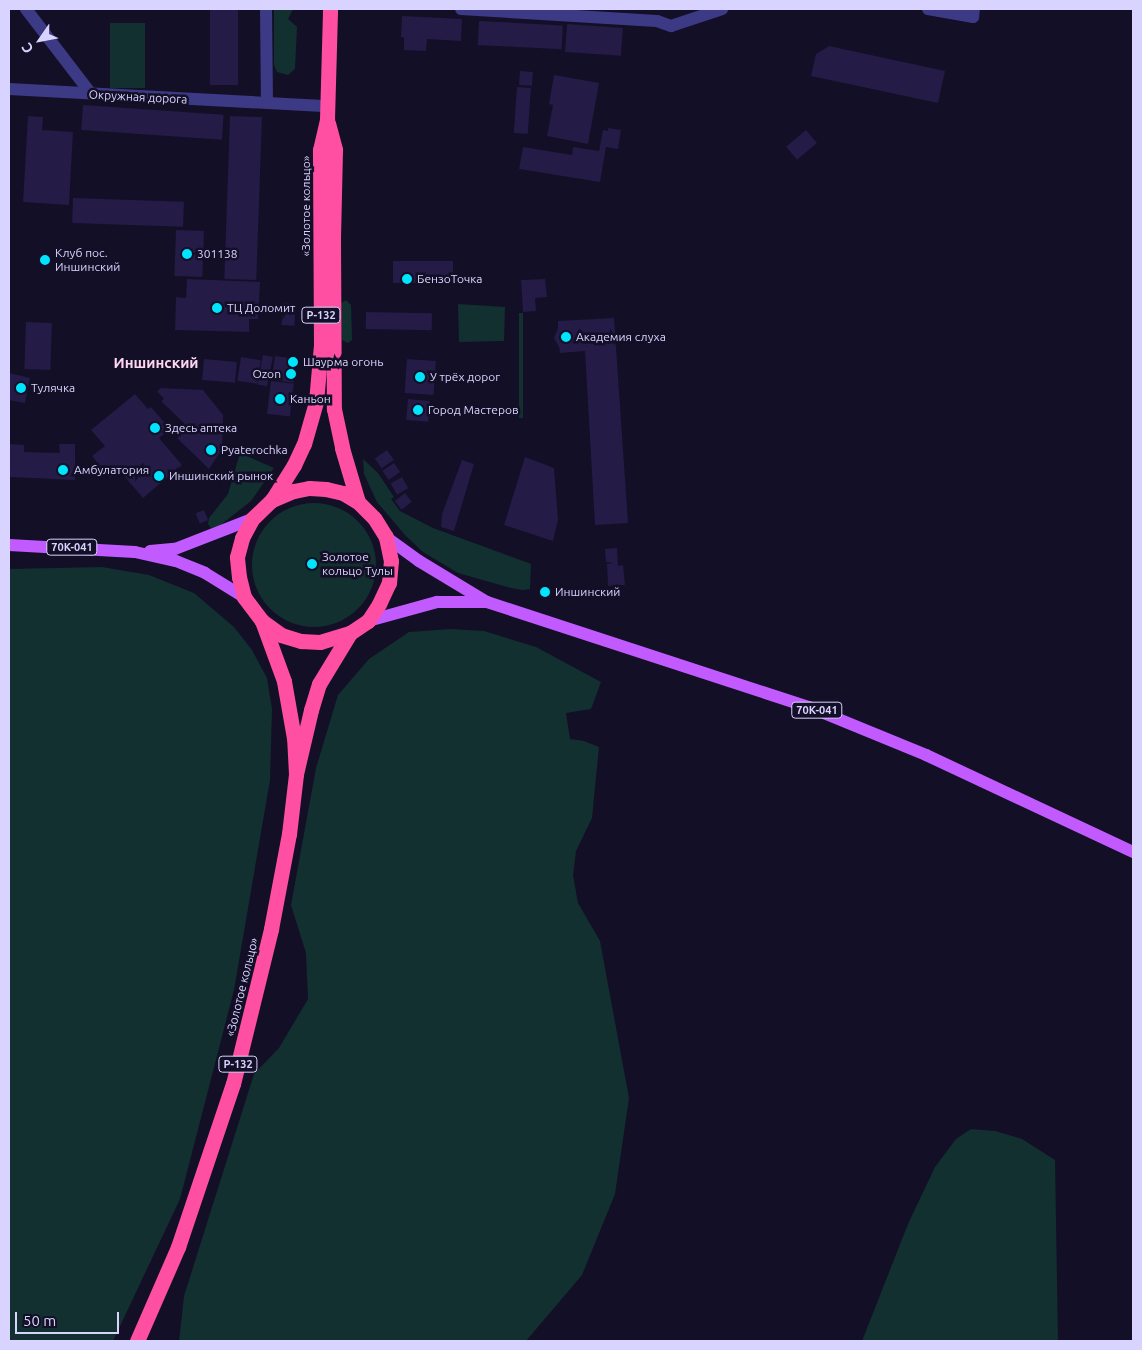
<!DOCTYPE html>
<html>
<head>
<meta charset="utf-8">
<style>
  body { margin:0 }
  #map { position:relative; width:1142px; height:1350px; overflow:hidden; background:#130f26; font-family:Ubuntu,sans-serif }
  div>[style] { position:absolute }
  [style*='--x'] { left:calc(var(--x)*1px); top:calc(var(--y)*1px); width:calc(var(--w)*1px); rotate:calc(var(--a)*1deg) }
  .green>* { inset:0; background:#12302f; transform-origin:0 0 }
  .round { border-radius:50% }
  .building>* { inset:0; background:#241b47; transform-origin:0 0 }
  .street>* { height:12px; margin:-6px; padding:0 6px; transform-origin:6px; border-radius:6px; background:#3d3a85 }
  .primary>* { height:12px; margin:-6px; padding:0 6px; transform-origin:6px; border-radius:6px; background:#c25bff }
  .highway>* { height:15px; margin:-7.5px; padding:0 7.5px; transform-origin:7.5px; border-radius:7.5px; background:#ff4fa3 }
  .dots>* { width:14px; height:14px; translate:-50% -50%; box-sizing:border-box; border:2px solid #130f26; border-radius:50% }
  span { translate:-50% -50%; white-space:nowrap; text-align:center; line-height:1.15; -webkit-text-stroke:5px #130f26; paint-order:stroke }
  .shield-label span { padding:1px 4px; background:#130f26; border:1px solid; border-radius:4px; -webkit-text-stroke-width:0 }
  .shield-label { font-size:11px; color:#d9d4ff; font-weight:700 }
  .street-label { font-size:12px; color:#d9d4ff }
  .poi-label { font-size:12px; color:#d9d4ff }
  .left { translate:0 -50%; text-align:left }
  .right { translate:-100% -50%; text-align:right }
  .quarter-label { font-size:15px; color:#ffd6f0; font-weight:700 }
  .frame { position:absolute; inset:0; border:10px solid #d9d4ff; pointer-events:none }
  .north { position:absolute; left:15px; top:15px; width:50px; height:50px; -webkit-text-stroke:4px #130f26; paint-order:stroke; rotate:237deg; font-size:14px; font-weight:700; line-height:20px; text-align:center; color:#d9d4ff }
  .north::after { content:''; display:block; margin:auto; width:18px; height:22px; background:#d9d4ff; clip-path:polygon(50% 0,100% 100%,50% 72%,0 100%) }
  .scale { position:absolute; left:15px; top:1312px; width:104px; height:22px; box-sizing:border-box; border:2px solid #d9d4ff; border-top:0; padding-left:6px; font-size:15px; line-height:18px; white-space:nowrap; color:#d9d4ff; -webkit-text-stroke:4px #130f26; paint-order:stroke }
</style>
</head>
<body>
<div id="map">
  <div class="green">
    <div style="clip-path:polygon(274px 9px,293px 9px,288px 19px,297px 27px,295px 69px,288px 75px,277px 72px,274px 65px)"></div>
    <div style="left:110px;top:23px;width:35px;height:65px"></div>
    <div style="clip-path:polygon(346px 300px,351px 305px,352px 340px,348px 343px,342px 340px,341px 303px)"></div>
    <div style="clip-path:polygon(458px 304px,505px 307px,504px 341px,459px 342px)"></div>
    <div style="left:519px;top:313px;width:4px;height:105px"></div>
    <div style="clip-path:polygon(240px 453px,274px 468px,251px 501px,218px 527px,211px 528px,208px 524px,209px 518px,228px 494px)"></div>
    <div style="clip-path:polygon(363px 459px,378px 473px,394px 497px,391px 499px,400px 511px,433px 528px,531px 564px,530px 589px,523px 590px,511px 588px,458px 573px,423px 552px,405px 535px,377px 502px,364px 474px)"></div>
    <div class="round" style="left:252px;top:503px;width:124px;height:124px"></div>
    <div style="clip-path:polygon(102px 567px,149px 575px,194px 593px,234px 627px,252px 650px,267px 678px,272px 709px,270px 780px,234px 990px,180px 1199px,113px 1341px,9px 1341px,9px 569px)"></div>
    <div style="clip-path:polygon(451px 629px,484px 631px,536px 647px,601px 682px,591px 709px,566px 713px,570px 739px,584px 741px,599px 747px,592px 818px,576px 851px,573px 875px,578px 903px,600px 941px,629px 1098px,615px 1194px,582px 1275px,526px 1341px,179px 1341px,184px 1296px,254px 1074px,279px 1048px,308px 999px,306px 953px,291px 905px,316px 768px,338px 695px,369px 659px,409px 632px)"></div>
    <div style="clip-path:polygon(971px 1129px,995px 1131px,1022px 1139px,1055px 1160px,1058px 1341px,862px 1341px,908px 1224px,935px 1167px,956px 1139px)"></div>
  </div>
  <div class="building">
    <div style="left:210px;top:9px;width:28px;height:76px"></div>
    <div style="clip-path:polygon(402px 16px,462px 19px,461px 41px,427px 39px,426px 51px,404px 50px,404px 37px,401px 37px)"></div>
    <div style="left:479px;top:21px;width:84px;height:24px;rotate:3deg"></div>
    <div style="left:567px;top:24px;width:56px;height:28px;rotate:4deg"></div>
    <div style="clip-path:polygon(829px 46px,945px 71px,938px 103px,811px 76px,816px 54px)"></div>
    <div style="left:520px;top:71px;width:13px;height:14px;rotate:4deg"></div>
    <div style="clip-path:polygon(554px 75px,599px 83px,588px 144px,547px 136px,553px 105px,549px 104px)"></div>
    <div style="left:517px;top:87px;width:14px;height:46px;rotate:4deg"></div>
    <div style="left:83px;top:105px;width:141px;height:25px;rotate:4deg"></div>
    <div style="clip-path:polygon(28px 116px,43px 117px,42px 130px,73px 132px,69px 205px,23px 202px)"></div>
    <div style="left:230px;top:116px;width:32px;height:163px;rotate:2deg"></div>
    <div style="clip-path:polygon(608px 128px,621px 130px,618px 149px,606px 147px,600px 182px,519px 169px,523px 147px,572px 155px,573px 147px,599px 151px,603px 130px,608px 131px)"></div>
    <div style="left:806px;top:130px;width:17px;height:26px;rotate:50deg"></div>
    <div style="left:73px;top:198px;width:111px;height:25px;rotate:2deg"></div>
    <div style="left:176px;top:230px;width:28px;height:46px;rotate:2deg"></div>
    <div style="left:393px;top:261px;width:60px;height:22px"></div>
    <div style="clip-path:polygon(187px 279px,260px 282px,258px 319px,249px 319px,249px 332px,175px 330px,176px 297px,186px 298px)"></div>
    <div style="clip-path:polygon(545px 279px,547px 297px,535px 298px,536px 311px,523px 312px,521px 280px)"></div>
    <div style="left:283px;top:303px;width:13px;height:22px;rotate:4deg"></div>
    <div style="left:366px;top:312px;width:66px;height:17px;rotate:1deg"></div>
    <div style="clip-path:polygon(614px 318px,628px 523px,595px 525px,585px 351px,560px 353px,559px 347px,554px 338px,558px 328px,558px 321px)"></div>
    <div style="left:26px;top:322px;width:26px;height:47px;rotate:2deg"></div>
    <div style="left:263px;top:355px;width:10px;height:30px;rotate:11deg"></div>
    <div style="left:275px;top:356px;width:22px;height:24px;rotate:8deg"></div>
    <div style="left:241px;top:357px;width:20px;height:24px;rotate:9deg"></div>
    <div style="left:204px;top:359px;width:33px;height:21px;rotate:5deg"></div>
    <div style="left:407px;top:359px;width:29px;height:34px;rotate:4deg"></div>
    <div style="clip-path:polygon(9px 373px,30px 378px,25px 403px,9px 400px)"></div>
    <div style="left:271px;top:381px;width:23px;height:33px;rotate:7deg"></div>
    <div style="clip-path:polygon(161px 388px,203px 390px,223px 415px,222px 449px,209px 469px,177px 438px,188px 427px,161px 401px,164px 399px,157px 391px)"></div>
    <div style="clip-path:polygon(135px 394px,148px 409px,151px 407px,170px 429px,159px 438px,182px 465px,143px 498px,119px 470px,110px 478px,92px 456px,105px 446px,91px 430px)"></div>
    <div style="left:408px;top:399px;width:22px;height:21px;rotate:5deg"></div>
    <div style="clip-path:polygon(9px 444px,24px 445px,24px 452px,60px 453px,59px 444px,75px 444px,75px 480px,9px 477px)"></div>
    <div style="left:387px;top:450px;width:12px;height:15px;rotate:55deg"></div>
    <div style="clip-path:polygon(525px 457px,554px 468px,558px 520px,553px 541px,504px 525px)"></div>
    <div style="clip-path:polygon(462px 460px,474px 464px,454px 531px,441px 527px,442px 514px)"></div>
    <div style="left:394px;top:463px;width:11px;height:14px;rotate:56deg"></div>
    <div style="left:402px;top:477px;width:13px;height:13px;rotate:61deg"></div>
    <div style="left:405px;top:493px;width:11px;height:13px;rotate:52deg"></div>
    <div style="left:204px;top:510px;width:11px;height:9px;rotate:68deg"></div>
    <div style="clip-path:polygon(617px 548px,618px 566px,623px 565px,625px 585px,608px 586px,607px 564px,613px 563px,606px 562px,605px 549px)"></div>
  </div>
  <div class="street">
    <div style="--x:26;--y:9;--w:108;--a:52.5"></div>
    <div style="--x:266;--y:9;--w:93;--a:89.4"></div>
    <div style="--x:461;--y:9;--w:196;--a:3.5"></div>
    <div style="--x:657;--y:21;--w:15;--a:20"></div>
    <div style="--x:671;--y:26;--w:54;--a:-18.4"></div>
    <div style="--x:928;--y:9;--w:46;--a:10.1"></div>
    <div style="--x:973;--y:17;--w:8;--a:-83"></div>
    <div style="--x:9;--y:89;--w:319;--a:3.1"></div>
  </div>
  <div class="primary">
    <div style="--x:386;--y:537;--w:41;--a:36"></div>
    <div style="--x:419;--y:561;--w:79;--a:31.1"></div>
    <div style="--x:487;--y:602;--w:339;--a:18.1"></div>
    <div style="--x:809;--y:707;--w:126;--a:22.3"></div>
    <div style="--x:926;--y:755;--w:229;--a:25.1"></div>
    <div style="--x:9;--y:545;--w:126;--a:3.2"></div>
    <div style="--x:135;--y:552;--w:42;--a:12.4"></div>
    <div style="--x:176;--y:561;--w:31;--a:22"></div>
    <div style="--x:205;--y:573;--w:46;--a:31.6"></div>
    <div style="--x:150;--y:551;--w:25;--a:-5"></div>
    <div style="--x:175;--y:549;--w:83;--a:-21.3"></div>
    <div style="--x:368;--y:621;--w:72;--a:-15.4"></div>
    <div style="--x:437;--y:602;--w:50;--a:0"></div>
  </div>
  <div class="highway">
    <div style="--x:328;--y:123;--w:28;--a:75"></div>
    <div style="--x:335;--y:150;--w:89;--a:91.3"></div>
    <div style="--x:333;--y:239;--w:170;--a:89.7"></div>
    <div style="--x:334;--y:409;--w:40;--a:78"></div>
    <div style="--x:342;--y:448;--w:56;--a:73.5"></div>
    <div style="--x:262;--y:621;--w:24;--a:36"></div>
    <div style="--x:281;--y:635;--w:21;--a:17"></div>
    <div style="--x:301;--y:641;--w:19;--a:3"></div>
    <div style="--x:320;--y:642;--w:31;--a:-17"></div>
    <div style="--x:350;--y:633;--w:22;--a:-34"></div>
    <div style="--x:368;--y:621;--w:20;--a:-57"></div>
    <div style="--x:379;--y:604;--w:23;--a:-65"></div>
    <div style="--x:389;--y:583;--w:22;--a:-85"></div>
    <div style="--x:391;--y:561;--w:25;--a:-102"></div>
    <div style="--x:386;--y:537;--w:22;--a:-122"></div>
    <div style="--x:374;--y:518;--w:23;--a:-135"></div>
    <div style="--x:358;--y:502;--w:17;--a:-149"></div>
    <div style="--x:343;--y:493;--w:17;--a:-167"></div>
    <div style="--x:326;--y:489;--w:17;--a:-177"></div>
    <div style="--x:309;--y:488;--w:16;--a:169"></div>
    <div style="--x:293;--y:491;--w:23;--a:157"></div>
    <div style="--x:296;--y:774;--w:36;--a:-93"></div>
    <div style="--x:294;--y:738;--w:58;--a:-100"></div>
    <div style="--x:284;--y:681;--w:64;--a:-110.1"></div>
    <div style="--x:262;--y:621;--w:30;--a:-127"></div>
    <div style="--x:244;--y:597;--w:21;--a:-104"></div>
    <div style="--x:239;--y:577;--w:20;--a:-96"></div>
    <div style="--x:237;--y:557;--w:20;--a:-75"></div>
    <div style="--x:242;--y:538;--w:21;--a:-62"></div>
    <div style="--x:252;--y:519;--w:28;--a:-44"></div>
    <div style="--x:272;--y:500;--w:41;--a:-57.8"></div>
    <div style="--x:294;--y:465;--w:23;--a:-65"></div>
    <div style="--x:304;--y:444;--w:44;--a:-74.1"></div>
    <div style="--x:316;--y:402;--w:57;--a:-85"></div>
    <div style="--x:321;--y:345;--w:195;--a:-90.3"></div>
    <div style="--x:320;--y:150;--w:32;--a:-77"></div>
    <div style="--x:327;--y:119;--w:110;--a:-88.4"></div>
    <div style="--x:137;--y:1341;--w:103;--a:-66.4"></div>
    <div style="--x:178;--y:1247;--w:172;--a:-71.4"></div>
    <div style="--x:233;--y:1084;--w:160;--a:-76.2"></div>
    <div style="--x:271;--y:929;--w:97;--a:-79.3"></div>
    <div style="--x:289;--y:834;--w:60;--a:-83.3"></div>
    <div style="--x:296;--y:774;--w:66;--a:-76.8"></div>
    <div style="--x:311;--y:710;--w:27;--a:-73"></div>
    <div style="--x:319;--y:684;--w:60;--a:-58.7"></div>
  </div>
  <div class="dots">
    <div style="left:187px;top:254px;background:#00e5ff"></div>
    <div style="left:45px;top:260px;background:#00e5ff"></div>
    <div style="left:407px;top:279px;background:#00e5ff"></div>
    <div style="left:217px;top:308px;background:#00e5ff"></div>
    <div style="left:566px;top:337px;background:#00e5ff"></div>
    <div style="left:293px;top:362px;background:#00e5ff"></div>
    <div style="left:291px;top:374px;background:#00e5ff"></div>
    <div style="left:420px;top:377px;background:#00e5ff"></div>
    <div style="left:21px;top:388px;background:#00e5ff"></div>
    <div style="left:280px;top:399px;background:#00e5ff"></div>
    <div style="left:418px;top:410px;background:#00e5ff"></div>
    <div style="left:155px;top:428px;background:#00e5ff"></div>
    <div style="left:211px;top:450px;background:#00e5ff"></div>
    <div style="left:63px;top:470px;background:#00e5ff"></div>
    <div style="left:159px;top:476px;background:#00e5ff"></div>
    <div style="left:312px;top:564px;background:#00e5ff"></div>
    <div style="left:545px;top:592px;background:#00e5ff"></div>
  </div>
  <div class="shield-label">
    <span style="left:321px;top:315px">Р-132</span>
    <span style="left:72px;top:547px">70К-041</span>
    <span style="left:817px;top:710px">70К-041</span>
    <span style="left:238px;top:1064px">Р-132</span>
  </div>
  <div class="street-label">
    <span style="left:138px;top:97px;rotate:3deg">Окружная дорога</span>
    <span style="left:306px;top:206px;rotate:-90deg">«Золотое кольцо»</span>
    <span style="left:242px;top:987px;rotate:-76deg">«Золотое кольцо»</span>
  </div>
  <div class="poi-label">
    <span class="left" style="left:55px;top:260px">Клуб пос.<br>Иншинский</span>
    <span class="left" style="left:197px;top:254px">301138</span>
    <span class="left" style="left:417px;top:279px">БензоТочка</span>
    <span class="left" style="left:227px;top:308px">ТЦ Доломит</span>
    <span class="left" style="left:576px;top:337px">Академия слуха</span>
    <span class="left" style="left:303px;top:362px">Шаурма огонь</span>
    <span class="right" style="left:281px;top:374px">Ozon</span>
    <span class="left" style="left:430px;top:377px">У трёх дорог</span>
    <span class="left" style="left:31px;top:388px">Тулячка</span>
    <span class="left" style="left:290px;top:399px">Каньон</span>
    <span class="left" style="left:428px;top:410px">Город Мастеров</span>
    <span class="left" style="left:165px;top:428px">Здесь аптека</span>
    <span class="left" style="left:221px;top:450px">Pyaterochka</span>
    <span class="left" style="left:74px;top:470px">Амбулатория</span>
    <span class="left" style="left:169px;top:476px">Иншинский рынок</span>
    <span class="left" style="left:322px;top:564px">Золотое<br>кольцо Тулы</span>
    <span class="left" style="left:555px;top:592px">Иншинский</span>
  </div>
  <div class="quarter-label">
    <span style="left:156px;top:363px">Иншинский</span>
  </div>
  <div class="frame"></div>
  <div class="north">С</div>
  <div class="scale">50 m</div>
</div>
</body>
</html>
